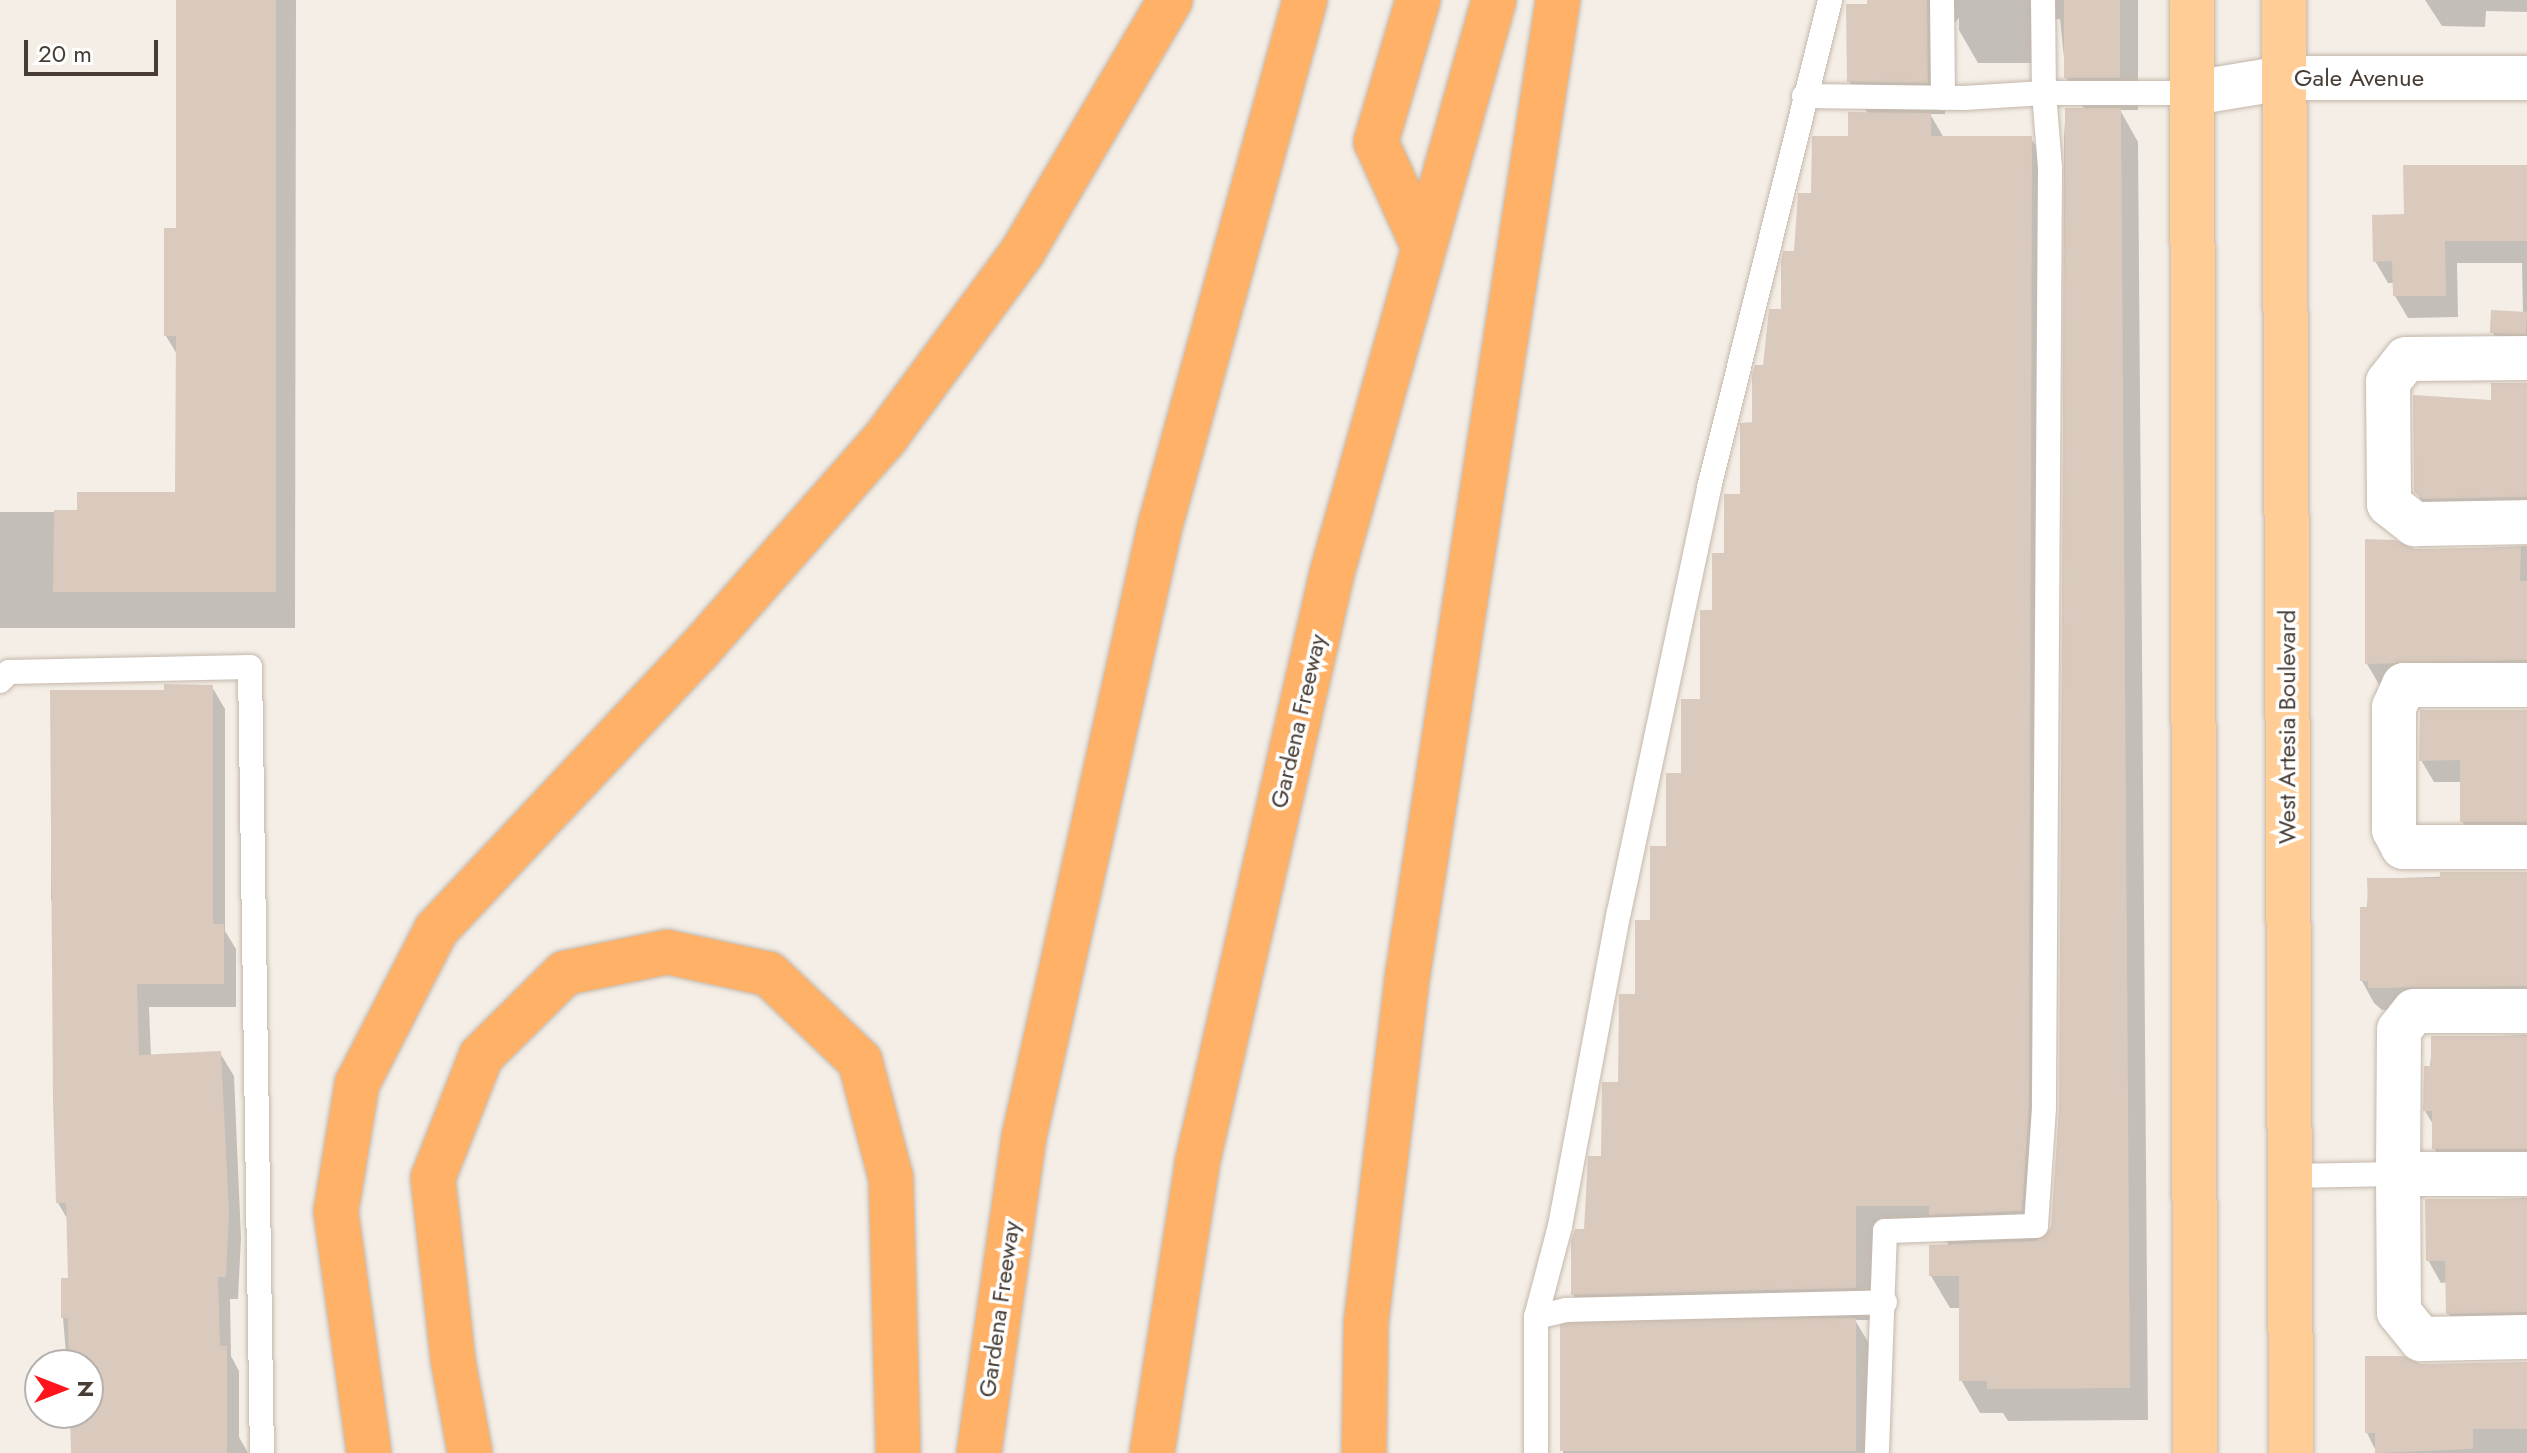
<!DOCTYPE html>
<html>
<head>
<meta charset="utf-8">
<style>
  body { margin:0 }
  #map { position:relative; width:2527px; height:1453px; overflow:hidden; background:#f4eee6; font-family:Jost,sans-serif }
  div>[style] { position:absolute }
  [style*='--x'] { left:calc(var(--x)*1px); top:calc(var(--y)*1px); width:calc(var(--w)*1px); rotate:calc(var(--a)*1deg) }
  .shadow>* { inset:0; background:#0003 }
  .building>* { inset:0; background:#dacabe; transform-origin:0 0 }
  .roads { filter:drop-shadow(0 0 2px #c4b7ab) drop-shadow(0 0 2px #c4b7ab) }
  .lane>* { height:24px; margin:-12px; padding:0 12px; transform-origin:12px; border-radius:12px; background:#fff }
  .street>* { height:44px; margin:-22px; padding:0 22px; transform-origin:22px; border-radius:22px; background:#fff }
  .primary>* { height:44px; margin:-22px; padding:0 22px; transform-origin:22px; border-radius:22px; background:#ffcd95 }
  .highway>* { height:44px; margin:-22px; padding:0 22px; transform-origin:22px; border-radius:22px; background:#ffb167 }
  span { translate:-50% -50%; white-space:nowrap; text-align:center; line-height:1.15; -webkit-text-stroke:7px #fff; paint-order:stroke }
  .street-label { font-size:24px; color:#483d35 }
  .north { position:absolute; left:24px; top:1349px; width:80px; height:80px; box-sizing:border-box; background:#fff; border:2px solid #b6b1ae; border-radius:50%; rotate:90deg; font-size:22px; font-weight:700; line-height:32px; text-align:center; color:#483d35 }
  .north::after { content:''; display:block; margin:auto; width:28px; height:36px; background:#ff131a; clip-path:polygon(50% 0,100% 100%,50% 72%,0 100%) }
  .scale { position:absolute; left:24px; top:40px; width:134px; height:36px; box-sizing:border-box; border:4px solid #483d35; border-top:0; padding-left:10px; font-size:24px; line-height:28px; white-space:nowrap; color:#483d35; -webkit-text-stroke:6px #fff; paint-order:stroke }
</style>
</head>
<body>
<div id="map">
  <div class="shadow">
    <div style="clip-path:polygon(179px 0,296px 0,295px 628px,0 628px,0 512px,79px 512px,177px 494px,178px 356px,166px 336px,178px 230px)"></div>
    <div style="clip-path:polygon(evenodd,1869px 0,2138px 0,2138px 110px,2120px 110px,2138px 142px,2148px 1420px,2008px 1421px,2003px 1413px,1980px 1413px,1961px 1380px,1961px 1308px,1950px 1308px,1931px 1276px,1949px 1246px,1945px 1238px,1874px 1238px,1874px 1320px,1855px 1320px,1874px 1352px,1874px 1453px,1563px 1453px,1562px 1329px,1593px 1328px,1573px 1294px,1702px 701px,1714px 612px,1742px 496px,1765px 367px,1813px 195px,1868px 114px,1849px 81px,1869px 0,1959px 18px,1959px 30px,1978px 63px,2046px 63px,2055px 19px,2060px 19px,2066px 77px,2085px 110px,2066px 110px,2064px 136px,2061px 1108px,2053px 1228px,2040px 1240px,2047px 1141px,2050px 171px,2031px 138px,1944px 138px,1930px 114px,1945px 114px,1945px 33px,1959px 18px)"></div>
    <div style="clip-path:polygon(2425px 0,2527px 0,2527px 12px,2486px 11px,2485px 27px,2442px 26px)"></div>
    <div style="clip-path:polygon(2527px 166px,2527px 356px,2506px 355px,2493px 333px,2523px 314px,2522px 263px,2457px 263px,2458px 317px,2408px 318px,2395px 296px,2395px 283px,2388px 283px,2375px 261px,2406px 216px)"></div>
    <div style="clip-path:polygon(2527px 383px,2527px 521px,2429px 514px,2416px 491px,2493px 402px,2493px 385px)"></div>
    <div style="clip-path:polygon(2527px 546px,2527px 682px,2380px 686px,2367px 664px,2415px 551px)"></div>
    <div style="clip-path:polygon(212px 687px,225px 709px,225px 931px,236px 949px,236px 1007px,149px 1007px,151px 1057px,220px 1053px,234px 1076px,241px 1238px,238px 1299px,230px 1299px,231px 1356px,239px 1371px,239px 1437px,248px 1453px,72px 1453px,71px 1413px,88px 1413px,88px 1365px,67px 1365px,63px 1318px,63px 1280px,70px 1280px,68px 1220px,58px 1203px,57px 912px,51px 900px,52px 692px,166px 692px)"></div>
    <div style="clip-path:polygon(2527px 712px,2527px 846px,2475px 844px,2462px 821px,2462px 782px,2434px 782px,2421px 760px)"></div>
    <div style="clip-path:polygon(2527px 874px,2527px 1008px,2382px 1010px,2374px 1003px,2362px 981px,2369px 879px)"></div>
    <div style="clip-path:polygon(2527px 1035px,2527px 1171px,2447px 1171px,2434px 1148px,2434px 1126px,2425px 1111px,2433px 1038px)"></div>
    <div style="clip-path:polygon(2527px 1198px,2527px 1334px,2461px 1335px,2448px 1313px,2448px 1282px,2441px 1283px,2428px 1260px,2427px 1201px)"></div>
    <div style="clip-path:polygon(2527px 1364px,2527px 1453px,2377px 1453px,2367px 1433px,2421px 1366px)"></div>
  </div>
  <div class="building">
    <div style="clip-path:polygon(176px 0,276px 0,276px 592px,53px 592px,54px 510px,77px 510px,77px 492px,175px 492px,176px 336px,164px 336px,164px 228px,176px 228px)"></div>
    <div style="clip-path:polygon(1867px 0,1927px 0,1928px 83px,1847px 82px,1846px 4px,1867px 4px)"></div>
    <div style="left:2064px;top:0;width:56px;height:78px"></div>
    <div style="clip-path:polygon(2065px 108px,2121px 108px,2130px 1388px,1987px 1389px,1987px 1381px,1959px 1381px,1959px 1276px,1929px 1276px,1929px 1245px,2036px 1241px,2051px 1227px,2059px 1108px)"></div>
    <div style="clip-path:polygon(1848px 112px,1931px 113px,1931px 136px,2032px 136px,2029px 1107px,2022px 1211px,1929px 1215px,1929px 1206px,1856px 1206px,1856px 1288px,1571px 1295px,1571px 1241px,1575px 1229px,1584px 1229px,1588px 1156px,1601px 1156px,1602px 1082px,1618px 1082px,1619px 994px,1635px 994px,1635px 920px,1650px 920px,1650px 846px,1666px 846px,1666px 773px,1681px 773px,1681px 699px,1700px 699px,1700px 610px,1712px 610px,1712px 553px,1724px 553px,1724px 494px,1740px 494px,1740px 423px,1752px 422px,1752px 376px,1755px 365px,1763px 365px,1769px 309px,1781px 309px,1781px 262px,1783px 251px,1794px 251px,1798px 193px,1811px 193px,1812px 136px,1848px 136px)"></div>
    <div style="clip-path:polygon(2403px 165px,2527px 165px,2527px 241px,2445px 241px,2446px 296px,2393px 296px,2392px 261px,2373px 262px,2372px 215px,2404px 214px)"></div>
    <div style="left:2491px;top:310px;width:36px;height:23px;rotate:3deg"></div>
    <div style="clip-path:polygon(2491px 383px,2527px 383px,2527px 497px,2423px 499px,2414px 492px,2413px 395px,2491px 400px)"></div>
    <div style="clip-path:polygon(2365px 539px,2395px 540px,2415px 549px,2521px 547px,2520px 581px,2527px 581px,2527px 660px,2365px 664px)"></div>
    <div style="clip-path:polygon(164px 684px,213px 685px,213px 924px,224px 924px,224px 984px,137px 984px,139px 1055px,221px 1051px,229px 1213px,226px 1277px,218px 1277px,220px 1346px,227px 1346px,227px 1453px,71px 1453px,70px 1413px,88px 1413px,88px 1365px,69px 1365px,68px 1318px,61px 1318px,61px 1278px,68px 1278px,66px 1203px,56px 1203px,53px 1100px,50px 690px,164px 690px)"></div>
    <div style="clip-path:polygon(2420px 710px,2527px 710px,2527px 822px,2460px 822px,2460px 760px,2419px 761px)"></div>
    <div style="clip-path:polygon(2440px 872px,2527px 872px,2527px 986px,2368px 988px,2368px 981px,2360px 981px,2360px 907px,2368px 907px,2367px 878px,2440px 878px)"></div>
    <div style="clip-path:polygon(2431px 1036px,2527px 1036px,2527px 1149px,2432px 1149px,2432px 1111px,2423px 1111px,2424px 1066px,2431px 1066px)"></div>
    <div style="clip-path:polygon(2425px 1199px,2527px 1199px,2527px 1312px,2446px 1314px,2445px 1261px,2426px 1261px)"></div>
    <div style="left:1856px;top:1318px;width:133px;height:296px;rotate:90deg"></div>
    <div style="clip-path:polygon(2365px 1356px,2404px 1356px,2421px 1364px,2527px 1362px,2527px 1429px,2473px 1429px,2473px 1449px,2375px 1453px,2375px 1433px,2365px 1433px)"></div>
  </div>
  <div class="roads">
    <div class="lane">
      <div style="--x:1942;--y:0;--w:98;--a:89.4"></div>
      <div style="--x:2043;--y:0;--w:93;--a:89.4"></div>
      <div style="--x:2044;--y:93;--w:149;--a:0"></div>
      <div style="--x:1804;--y:96;--w:160;--a:0.7"></div>
      <div style="--x:1964;--y:98;--w:80;--a:-3.6"></div>
      <div style="--x:2044;--y:93;--w:75;--a:85.4"></div>
      <div style="--x:2050;--y:168;--w:940;--a:90.37"></div>
      <div style="--x:2044;--y:1108;--w:118;--a:93.9"></div>
      <div style="--x:2036;--y:1226;--w:151;--a:178.1"></div>
      <div style="--x:1885;--y:1231;--w:222;--a:92.1"></div>
      <div style="--x:0;--y:681;--w:13;--a:-45"></div>
      <div style="--x:9;--y:672;--w:241;--a:-1.2"></div>
      <div style="--x:250;--y:667;--w:786;--a:89.13"></div>
      <div style="--x:2290;--y:1176;--w:108;--a:-1.1"></div>
      <div style="--x:1536;--y:1317;--w:94;--a:-75.2"></div>
      <div style="--x:1560;--y:1226;--w:319;--a:-79.4"></div>
      <div style="--x:1619;--y:912;--w:433;--a:-78"></div>
      <div style="--x:1709;--y:488;--w:503;--a:-76.07"></div>
      <div style="--x:1536;--y:1453;--w:136;--a:-90"></div>
      <div style="--x:1536;--y:1317;--w:31;--a:-13"></div>
      <div style="--x:1566;--y:1310;--w:319;--a:-1.4"></div>
    </div>
    <div class="street">
      <div style="--x:2193;--y:93;--w:92;--a:-9.4"></div>
      <div style="--x:2284;--y:78;--w:243;--a:0"></div>
      <div style="--x:2527;--y:358;--w:121;--a:179.5"></div>
      <div style="--x:2406;--y:359;--w:29;--a:128"></div>
      <div style="--x:2388;--y:382;--w:122;--a:89.5"></div>
      <div style="--x:2389;--y:504;--w:33;--a:38"></div>
      <div style="--x:2415;--y:524;--w:112;--a:-1"></div>
      <div style="--x:2527;--y:685;--w:123;--a:180"></div>
      <div style="--x:2404;--y:685;--w:24;--a:114"></div>
      <div style="--x:2394;--y:707;--w:123;--a:90"></div>
      <div style="--x:2394;--y:830;--w:19;--a:62"></div>
      <div style="--x:2403;--y:847;--w:124;--a:0"></div>
      <div style="--x:2527;--y:1011;--w:113;--a:180"></div>
      <div style="--x:2414;--y:1011;--w:24;--a:128"></div>
      <div style="--x:2399;--y:1030;--w:144;--a:90.4"></div>
      <div style="--x:2398;--y:1174;--w:138;--a:89.6"></div>
      <div style="--x:2399;--y:1312;--w:35;--a:51"></div>
      <div style="--x:2421;--y:1339;--w:106;--a:-1.1"></div>
      <div style="--x:2398;--y:1174;--w:129;--a:0"></div>
    </div>
    <div class="primary">
      <div style="--x:2192;--y:0;--w:1453;--a:89.88"></div>
      <div style="--x:2284;--y:0;--w:1453;--a:89.72"></div>
    </div>
    <div class="highway">
      <div style="--x:1418;--y:0;--w:148;--a:106.5"></div>
      <div style="--x:1376;--y:142;--w:116;--a:65.6"></div>
      <div style="--x:369;--y:1453;--w:244;--a:-97.8"></div>
      <div style="--x:336;--y:1211;--w:129;--a:-80.6"></div>
      <div style="--x:357;--y:1084;--w:173;--a:-62.8"></div>
      <div style="--x:436;--y:930;--w:386;--a:-46.8"></div>
      <div style="--x:700;--y:649;--w:282;--a:-48.7"></div>
      <div style="--x:886;--y:437;--w:231;--a:-53.6"></div>
      <div style="--x:1023;--y:251;--w:291;--a:-59.6"></div>
      <div style="--x:470;--y:1453;--w:95;--a:-100.4"></div>
      <div style="--x:453;--y:1360;--w:183;--a:-96.3"></div>
      <div style="--x:433;--y:1178;--w:131;--a:-68.5"></div>
      <div style="--x:481;--y:1056;--w:118;--a:-44.7"></div>
      <div style="--x:565;--y:973;--w:104;--a:-11.6"></div>
      <div style="--x:667;--y:952;--w:104;--a:12.2"></div>
      <div style="--x:769;--y:974;--w:126;--a:43.7"></div>
      <div style="--x:860;--y:1061;--w:121;--a:75.2"></div>
      <div style="--x:891;--y:1178;--w:275;--a:88.5"></div>
      <div style="--x:979;--y:1453;--w:319;--a:-81.9"></div>
      <div style="--x:1024;--y:1137;--w:626;--a:-77.45"></div>
      <div style="--x:1160;--y:526;--w:546;--a:-74.59"></div>
      <div style="--x:1152;--y:1453;--w:292;--a:-81.1"></div>
      <div style="--x:1197;--y:1164;--w:606;--a:-77.13"></div>
      <div style="--x:1332;--y:573;--w:595;--a:-74.21"></div>
      <div style="--x:1364;--y:1453;--w:130;--a:-89.1"></div>
      <div style="--x:1366;--y:1323;--w:353;--a:-83.2"></div>
      <div style="--x:1408;--y:973;--w:984;--a:-81.24"></div>
    </div>
  </div>
  <div class="street-label">
    <span style="left:2359px;top:78px">Gale Avenue</span>
    <span style="left:1298px;top:721px;rotate:-77deg">Gardena Freeway</span>
    <span style="left:2287px;top:727px;rotate:-90deg">West Artesia Boulevard</span>
    <span style="left:999px;top:1309px;rotate:-82deg">Gardena Freeway</span>
  </div>
  <div class="north">N</div>
  <div class="scale">20 m</div>
</div>
</body>
</html>
